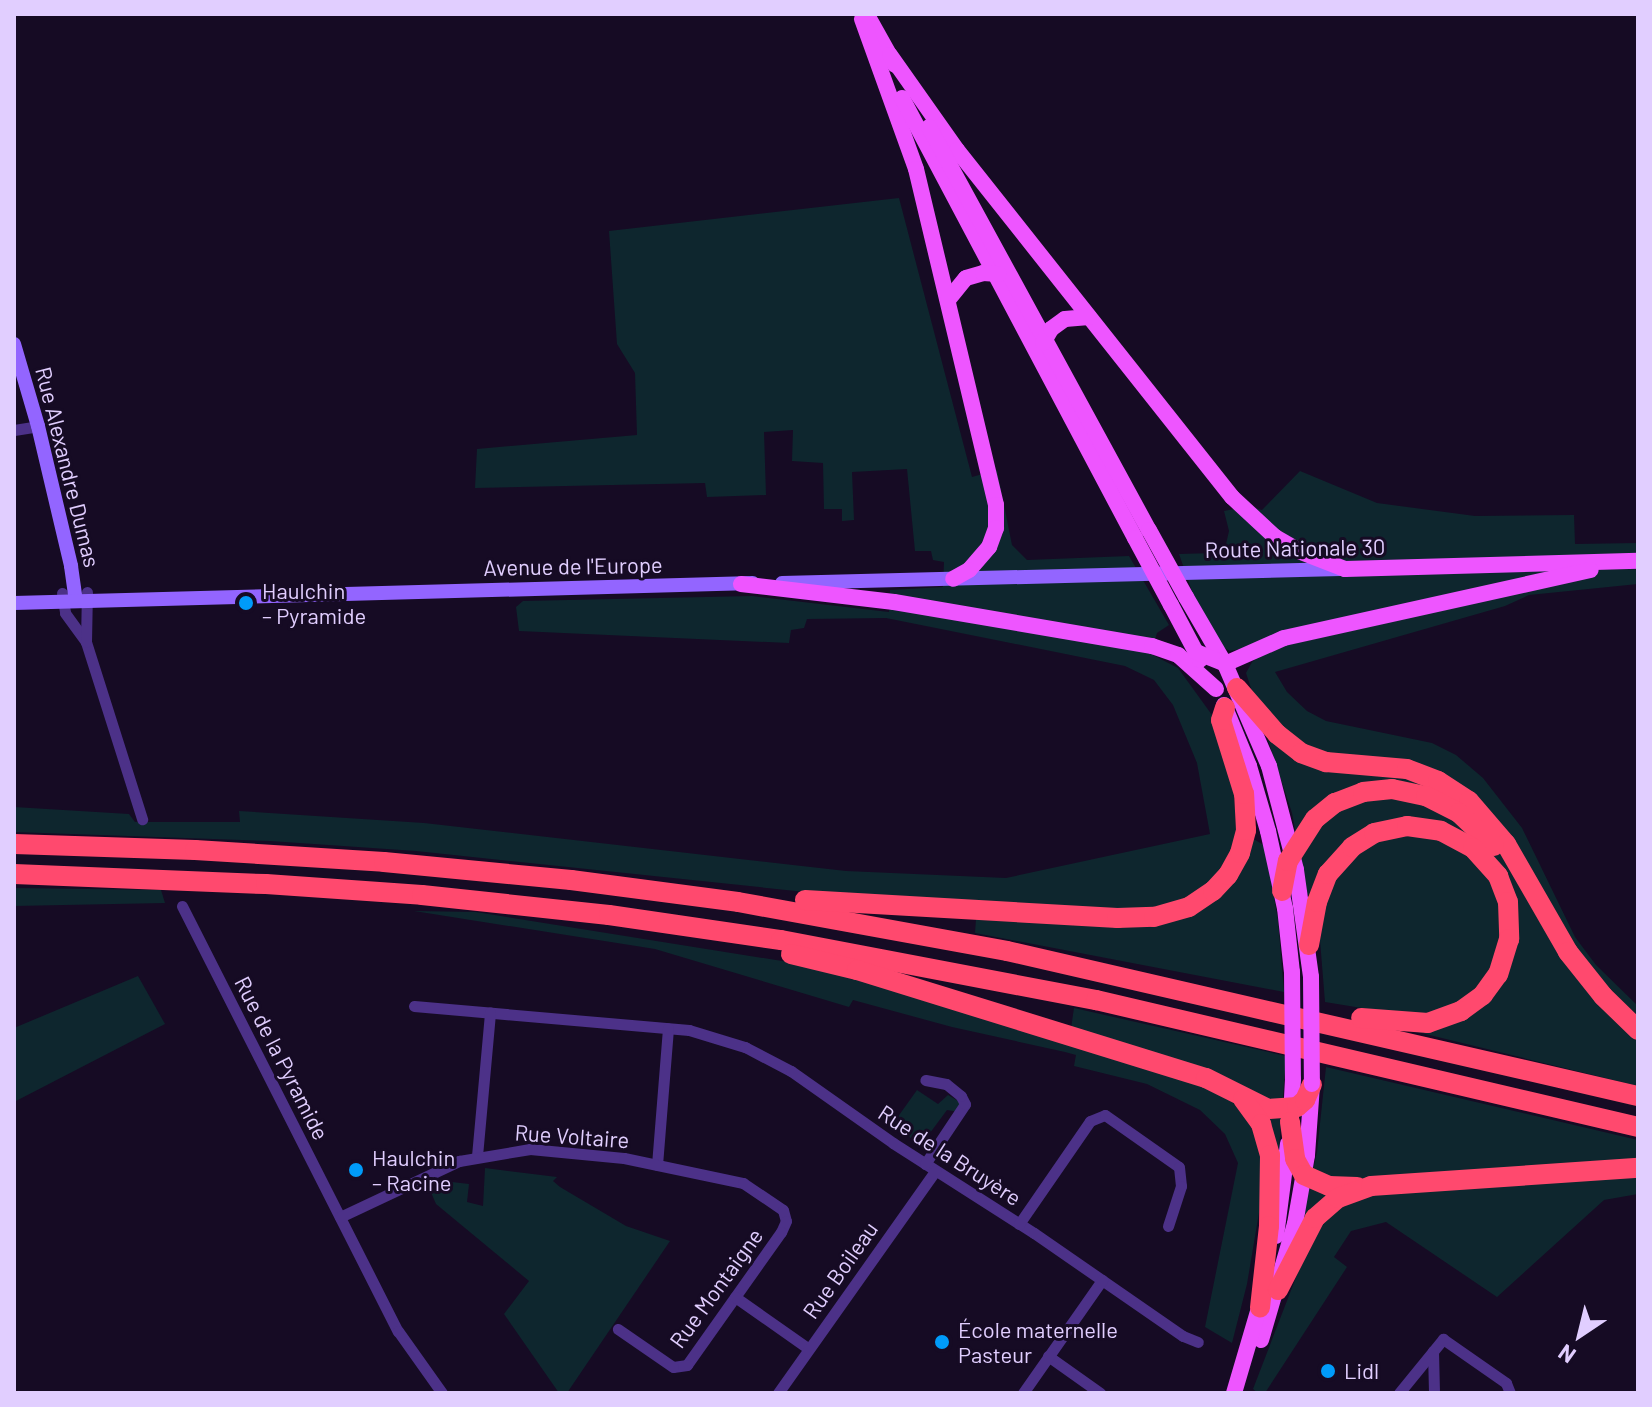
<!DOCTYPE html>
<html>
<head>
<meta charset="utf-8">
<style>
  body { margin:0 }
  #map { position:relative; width:1652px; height:1407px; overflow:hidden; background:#160b24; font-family:Barlow,sans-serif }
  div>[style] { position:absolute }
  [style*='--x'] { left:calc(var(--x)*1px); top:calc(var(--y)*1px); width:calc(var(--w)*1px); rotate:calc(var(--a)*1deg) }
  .green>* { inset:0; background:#0e262e }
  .street>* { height:11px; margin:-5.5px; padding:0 5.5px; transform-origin:5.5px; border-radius:5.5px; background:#4c3188 }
  .secondary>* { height:14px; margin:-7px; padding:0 7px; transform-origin:7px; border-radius:7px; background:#9365ff }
  .primary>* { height:16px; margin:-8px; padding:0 8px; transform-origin:8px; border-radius:8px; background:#e5f }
  .highway>* { height:20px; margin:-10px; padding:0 10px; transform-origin:10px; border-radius:10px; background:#ff496e }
  .primary-bridge>* { height:16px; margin:-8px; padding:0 8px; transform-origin:8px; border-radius:8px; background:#e5f }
  .dots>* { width:22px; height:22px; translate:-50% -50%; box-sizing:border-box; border:4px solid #160b24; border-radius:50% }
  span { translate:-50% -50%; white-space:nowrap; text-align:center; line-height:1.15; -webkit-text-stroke:6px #160b24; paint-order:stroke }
  .street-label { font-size:22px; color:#e1ceff }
  .poi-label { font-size:22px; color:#e1ceff }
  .left { translate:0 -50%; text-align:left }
  .frame { position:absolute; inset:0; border:16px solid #e1ceff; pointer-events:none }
  .north { position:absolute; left:1540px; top:1295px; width:80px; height:80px; -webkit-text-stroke:6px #160b24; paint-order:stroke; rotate:215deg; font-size:22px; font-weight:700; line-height:32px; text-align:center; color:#e1ceff }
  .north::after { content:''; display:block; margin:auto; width:28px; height:36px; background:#e1ceff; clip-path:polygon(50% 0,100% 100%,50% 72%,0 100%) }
</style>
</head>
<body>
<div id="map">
  <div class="green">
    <div style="clip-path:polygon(899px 198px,972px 477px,997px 470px,1012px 545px,1027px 560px,1129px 556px,1169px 625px,1157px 633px,1151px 654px,1178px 668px,1212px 715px,1233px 771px,1236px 828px,1265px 846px,1278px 920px,1284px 992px,975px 933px,977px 905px,882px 900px,416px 851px,270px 841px,14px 832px,14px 807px,129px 814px,135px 822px,240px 822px,239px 811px,424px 823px,846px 871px,1006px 878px,1210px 834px,1197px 763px,1173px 705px,1154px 680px,1125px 666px,886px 618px,807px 619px,804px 628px,791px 630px,789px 643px,519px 631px,516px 607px,523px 601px,752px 596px,889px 612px,890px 590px,943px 587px,944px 562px,933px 560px,931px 551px,915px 551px,907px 469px,852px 472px,854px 520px,842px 521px,842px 509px,824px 509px,823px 463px,792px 461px,793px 430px,764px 432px,766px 495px,707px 497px,705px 483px,475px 488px,477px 449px,637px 435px,635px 373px,617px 344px,609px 231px)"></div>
    <div style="clip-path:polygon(1300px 471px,1377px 503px,1475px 516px,1574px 515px,1575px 544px,1638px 543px,1638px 584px,1529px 595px,1505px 606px,1275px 672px,1287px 692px,1307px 711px,1326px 721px,1432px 743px,1456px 755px,1483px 778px,1522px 828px,1575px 937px,1596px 965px,1638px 1006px,1638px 1086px,1413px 1031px,1380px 1011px,1325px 1002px,1319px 928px,1322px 904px,1307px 894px,1292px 813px,1246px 673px,1252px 662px,1266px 652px,1288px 645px,1462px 606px,1230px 651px,1221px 646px,1194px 597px,1179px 554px,1215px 553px,1226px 544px,1229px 531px,1224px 511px,1249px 506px,1262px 510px)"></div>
    <div style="clip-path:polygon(14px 888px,161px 890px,165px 903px,14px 906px)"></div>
    <div style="clip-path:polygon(414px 911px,476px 912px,813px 966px,1069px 1042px,1074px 1008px,1286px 1056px,1276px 1190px,1262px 1195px,1247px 1284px,1232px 1343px,1205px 1327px,1238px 1163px,1225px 1134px,1200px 1110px,1147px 1084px,1074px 1066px,1076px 1055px,1065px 1052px,952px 1027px,853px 1000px,849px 1007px,655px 949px)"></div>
    <div style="clip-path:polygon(138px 976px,165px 1024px,14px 1102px,14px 1028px)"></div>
    <div style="clip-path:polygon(1326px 1067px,1638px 1140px,1638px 1194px,1604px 1200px,1497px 1297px,1386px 1222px,1351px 1231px,1334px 1257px,1347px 1267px,1265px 1393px,1258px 1393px,1253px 1389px,1300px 1267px,1300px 1223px,1317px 1152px)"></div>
    <div style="clip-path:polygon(917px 1090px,938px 1104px,948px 1095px,960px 1102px,959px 1112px,947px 1110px,927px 1137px,932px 1144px,924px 1147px,892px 1125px)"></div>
    <div style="clip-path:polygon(485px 1168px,557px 1177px,553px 1181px,560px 1187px,626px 1226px,670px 1241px,567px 1393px,559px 1393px,504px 1314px,529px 1281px,436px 1204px,427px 1183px,435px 1180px,469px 1184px,467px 1202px,483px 1206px)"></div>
  </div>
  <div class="street">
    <div style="--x:14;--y:430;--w:24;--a:-9"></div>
    <div style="--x:62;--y:593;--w:20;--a:81"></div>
    <div style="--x:65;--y:613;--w:36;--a:54"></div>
    <div style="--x:86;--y:642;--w:186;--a:72.4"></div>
    <div style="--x:86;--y:642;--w:50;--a:-88.9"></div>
    <div style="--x:182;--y:906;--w:477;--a:63.1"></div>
    <div style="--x:398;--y:1331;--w:76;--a:54.6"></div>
    <div style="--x:414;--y:1006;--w:276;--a:5"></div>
    <div style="--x:689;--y:1030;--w:59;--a:16.9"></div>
    <div style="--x:745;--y:1047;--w:52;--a:27.6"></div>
    <div style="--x:791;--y:1071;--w:125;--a:35.2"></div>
    <div style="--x:893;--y:1143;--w:167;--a:32.6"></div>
    <div style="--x:1034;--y:1233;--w:181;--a:34.7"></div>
    <div style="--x:1183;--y:1336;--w:16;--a:22"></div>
    <div style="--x:477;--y:1156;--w:144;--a:-84.8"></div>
    <div style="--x:925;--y:1164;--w:72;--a:-56.3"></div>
    <div style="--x:965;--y:1104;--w:9;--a:-117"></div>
    <div style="--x:961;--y:1096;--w:19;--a:-141"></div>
    <div style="--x:946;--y:1084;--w:21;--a:-169"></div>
    <div style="--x:657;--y:1165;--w:137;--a:-85.4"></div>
    <div style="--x:340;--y:1217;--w:132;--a:-25.2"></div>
    <div style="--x:459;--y:1161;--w:72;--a:-9.6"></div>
    <div style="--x:530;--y:1149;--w:94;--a:5.5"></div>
    <div style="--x:624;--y:1158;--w:122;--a:11.9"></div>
    <div style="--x:743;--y:1183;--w:48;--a:34"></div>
    <div style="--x:783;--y:1210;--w:11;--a:75"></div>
    <div style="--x:786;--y:1221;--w:12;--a:114"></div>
    <div style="--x:781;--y:1232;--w:163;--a:125.3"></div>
    <div style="--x:687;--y:1365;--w:14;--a:172"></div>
    <div style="--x:673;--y:1367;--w:67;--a:-145.4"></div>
    <div style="--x:1019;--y:1224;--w:125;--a:-55.4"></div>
    <div style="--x:1090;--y:1121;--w:16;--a:-22"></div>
    <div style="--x:1105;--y:1115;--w:90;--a:35.1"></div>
    <div style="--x:1179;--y:1167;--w:19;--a:84"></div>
    <div style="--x:1181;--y:1186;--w:42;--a:108"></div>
    <div style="--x:735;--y:1297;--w:90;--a:35.1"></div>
    <div style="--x:1433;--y:1351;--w:42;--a:88.6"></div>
    <div style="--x:1048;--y:1356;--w:64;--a:35.4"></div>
    <div style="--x:778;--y:1393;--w:272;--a:-54.7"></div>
    <div style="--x:1023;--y:1393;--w:138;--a:-55"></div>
    <div style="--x:1399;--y:1393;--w:70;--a:-50.8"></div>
    <div style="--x:1443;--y:1339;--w:77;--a:34.9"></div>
    <div style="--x:1506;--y:1383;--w:11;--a:68"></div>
  </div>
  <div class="secondary">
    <div style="--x:14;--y:344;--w:85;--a:73.7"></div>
    <div style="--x:38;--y:426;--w:144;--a:76.7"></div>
    <div style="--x:71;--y:566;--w:35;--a:82"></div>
    <div style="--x:782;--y:583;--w:559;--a:-1.43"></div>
    <div style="--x:14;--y:603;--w:739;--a:-1.55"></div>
  </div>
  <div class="primary">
    <div style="--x:867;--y:15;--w:57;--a:60.8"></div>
    <div style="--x:862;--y:19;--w:159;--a:70.2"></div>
    <div style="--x:916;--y:169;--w:345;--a:76.6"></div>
    <div style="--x:996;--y:505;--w:23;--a:90"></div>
    <div style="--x:996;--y:528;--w:20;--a:110"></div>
    <div style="--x:989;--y:547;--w:30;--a:131"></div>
    <div style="--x:969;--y:570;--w:18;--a:151"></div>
    <div style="--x:890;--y:55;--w:116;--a:54.8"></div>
    <div style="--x:957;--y:150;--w:443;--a:51.6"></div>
    <div style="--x:1232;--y:497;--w:59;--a:42.9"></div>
    <div style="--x:1275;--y:537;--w:30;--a:30"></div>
    <div style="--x:1301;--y:552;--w:47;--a:21.1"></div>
    <div style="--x:1345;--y:569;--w:293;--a:-1.6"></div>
    <div style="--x:902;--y:98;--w:498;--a:62.1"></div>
    <div style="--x:929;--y:127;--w:459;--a:61.4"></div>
    <div style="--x:948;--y:300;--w:28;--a:-51"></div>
    <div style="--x:966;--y:278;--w:18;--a:-16"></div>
    <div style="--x:983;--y:273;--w:16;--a:4"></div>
    <div style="--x:1043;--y:343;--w:16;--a:-60"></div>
    <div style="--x:1051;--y:329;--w:17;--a:-36"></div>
    <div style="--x:1065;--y:319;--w:24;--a:-5"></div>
    <div style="--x:741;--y:584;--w:154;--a:6.7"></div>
    <div style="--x:894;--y:602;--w:262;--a:9.7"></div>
    <div style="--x:1152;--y:646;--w:28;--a:19"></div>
    <div style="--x:1178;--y:655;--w:51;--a:41.8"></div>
    <div style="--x:1186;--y:597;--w:78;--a:59.8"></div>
    <div style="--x:1225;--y:664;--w:111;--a:66.7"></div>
    <div style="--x:1269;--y:766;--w:107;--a:75.4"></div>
    <div style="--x:1296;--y:870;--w:108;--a:82"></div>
    <div style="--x:1171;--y:605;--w:62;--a:62.2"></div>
    <div style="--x:1196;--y:652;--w:31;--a:22"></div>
    <div style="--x:1225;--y:664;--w:64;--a:-23.8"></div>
    <div style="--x:1284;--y:638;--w:314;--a:-12.5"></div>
    <div style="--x:1224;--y:705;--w:66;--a:67.7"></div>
    <div style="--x:1249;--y:766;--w:68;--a:73.7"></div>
    <div style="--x:1268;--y:831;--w:79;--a:77.6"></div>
    <div style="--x:1285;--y:908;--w:64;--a:83.8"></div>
    <div style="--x:1291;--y:1117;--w:38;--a:-87"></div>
    <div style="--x:1276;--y:1236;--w:93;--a:-82.6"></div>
    <div style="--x:1261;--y:1340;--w:121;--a:-73.7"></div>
    <div style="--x:1295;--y:1224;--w:70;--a:-80.1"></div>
    <div style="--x:1307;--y:1155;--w:69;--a:-85.9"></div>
    <div style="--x:1234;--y:1393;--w:99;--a:-73.6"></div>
  </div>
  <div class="highway">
    <div style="--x:1237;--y:688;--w:61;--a:49"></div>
    <div style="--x:1277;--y:734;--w:31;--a:38"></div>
    <div style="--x:1301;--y:753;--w:27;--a:20"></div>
    <div style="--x:1326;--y:762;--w:81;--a:4.9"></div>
    <div style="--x:1407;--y:769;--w:33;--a:21"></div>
    <div style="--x:1438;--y:781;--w:37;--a:33"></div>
    <div style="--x:1469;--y:801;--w:57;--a:49.3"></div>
    <div style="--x:1506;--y:844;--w:125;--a:60.1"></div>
    <div style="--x:1568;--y:952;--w:56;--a:51.5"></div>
    <div style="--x:1603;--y:996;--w:49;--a:44.2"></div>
    <div style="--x:14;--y:844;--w:181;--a:1.9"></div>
    <div style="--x:195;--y:850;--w:189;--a:3.6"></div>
    <div style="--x:384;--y:862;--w:188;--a:5.5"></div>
    <div style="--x:571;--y:880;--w:168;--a:7.5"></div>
    <div style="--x:738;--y:902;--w:273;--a:10.3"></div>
    <div style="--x:1007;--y:951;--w:647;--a:12.94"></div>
    <div style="--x:14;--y:874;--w:252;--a:2.3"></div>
    <div style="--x:266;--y:884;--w:156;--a:4"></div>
    <div style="--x:422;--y:895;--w:188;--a:6.1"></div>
    <div style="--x:609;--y:915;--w:174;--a:8.3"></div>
    <div style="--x:781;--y:940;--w:321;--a:10.8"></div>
    <div style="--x:1096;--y:1000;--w:557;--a:13.19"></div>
    <div style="--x:1282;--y:891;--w:31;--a:-79"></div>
    <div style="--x:1288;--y:861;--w:50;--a:-57.3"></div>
    <div style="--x:1315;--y:819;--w:26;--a:-39"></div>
    <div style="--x:1335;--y:803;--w:30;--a:-21"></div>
    <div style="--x:1363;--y:792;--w:29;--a:-6"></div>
    <div style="--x:1392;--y:789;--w:35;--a:12"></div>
    <div style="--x:1426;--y:796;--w:37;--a:27"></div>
    <div style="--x:1459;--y:813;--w:48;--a:43.3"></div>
    <div style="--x:805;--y:900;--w:313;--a:3.3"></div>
    <div style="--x:1117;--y:918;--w:37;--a:-2"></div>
    <div style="--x:1154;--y:917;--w:36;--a:-16"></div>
    <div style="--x:1189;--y:907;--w:29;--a:-34"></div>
    <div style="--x:1213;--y:891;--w:22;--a:-47"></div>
    <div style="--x:1228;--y:875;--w:25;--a:-61"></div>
    <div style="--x:1240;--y:853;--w:24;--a:-75"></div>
    <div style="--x:1246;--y:830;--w:36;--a:-93"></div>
    <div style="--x:1244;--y:794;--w:77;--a:-107.3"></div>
    <div style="--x:1221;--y:720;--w:13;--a:-72"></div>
    <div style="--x:1309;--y:945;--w:44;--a:-79.5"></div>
    <div style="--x:1317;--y:902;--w:30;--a:-69"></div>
    <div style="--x:1328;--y:874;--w:36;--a:-48"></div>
    <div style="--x:1352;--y:847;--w:26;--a:-32"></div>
    <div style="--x:1374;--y:833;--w:34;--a:-12"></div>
    <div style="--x:1407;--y:826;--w:34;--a:8"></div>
    <div style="--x:1441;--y:831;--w:36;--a:28"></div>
    <div style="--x:1473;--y:848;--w:38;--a:48"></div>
    <div style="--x:1498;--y:876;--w:28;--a:69"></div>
    <div style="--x:1508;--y:902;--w:37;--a:88"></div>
    <div style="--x:1509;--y:939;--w:37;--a:107"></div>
    <div style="--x:1498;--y:974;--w:26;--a:126"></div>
    <div style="--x:1483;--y:995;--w:27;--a:144"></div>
    <div style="--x:1461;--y:1011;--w:35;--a:160"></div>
    <div style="--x:1428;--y:1023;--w:67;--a:-175.7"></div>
    <div style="--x:791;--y:954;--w:68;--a:13.6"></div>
    <div style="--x:857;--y:970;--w:365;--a:17.2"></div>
    <div style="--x:1206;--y:1078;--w:69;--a:26.6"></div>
    <div style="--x:1268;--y:1109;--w:29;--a:-4"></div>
    <div style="--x:1297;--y:1107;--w:11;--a:-41"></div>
    <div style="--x:1305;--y:1100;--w:17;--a:-66"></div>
    <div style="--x:1243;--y:1099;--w:31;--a:54"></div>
    <div style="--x:1261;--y:1124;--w:32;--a:74"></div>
    <div style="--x:1270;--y:1155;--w:71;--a:90.8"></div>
    <div style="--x:1269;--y:1226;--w:82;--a:96.3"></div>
    <div style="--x:1290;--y:1122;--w:37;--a:82"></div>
    <div style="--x:1295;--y:1159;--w:18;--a:61"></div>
    <div style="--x:1304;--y:1175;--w:27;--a:24"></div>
    <div style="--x:1329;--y:1186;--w:28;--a:2"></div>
    <div style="--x:1278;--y:1290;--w:81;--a:-62.8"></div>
    <div style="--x:1315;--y:1218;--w:30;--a:-41"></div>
    <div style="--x:1338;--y:1198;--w:35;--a:-20"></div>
    <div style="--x:1371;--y:1186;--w:268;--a:-3.9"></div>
  </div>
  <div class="primary-bridge">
    <div style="--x:1149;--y:530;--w:77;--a:61.1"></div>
    <div style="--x:1135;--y:538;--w:76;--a:61.8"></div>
    <div style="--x:1292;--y:972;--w:107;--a:89.5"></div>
    <div style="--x:1311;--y:977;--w:107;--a:89.5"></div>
  </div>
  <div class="dots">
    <div style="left:246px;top:603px;background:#009bf9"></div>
    <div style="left:356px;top:1170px;background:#009bf9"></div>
    <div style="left:942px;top:1342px;background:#009bf9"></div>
    <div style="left:1328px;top:1371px;background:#009bf9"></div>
  </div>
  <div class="street-label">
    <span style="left:68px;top:467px;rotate:76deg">Rue Alexandre Dumas</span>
    <span style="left:1295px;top:548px;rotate:-1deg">Route Nationale 30</span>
    <span style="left:573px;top:566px;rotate:-1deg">Avenue de l'Europe</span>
    <span style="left:282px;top:1058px;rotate:63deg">Rue de la Pyramide</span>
    <span style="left:572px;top:1136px;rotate:4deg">Rue Voltaire</span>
    <span style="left:950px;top:1155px;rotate:33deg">Rue de la Bruyère</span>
    <span style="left:840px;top:1270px;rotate:-55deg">Rue Boileau</span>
    <span style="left:716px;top:1288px;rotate:-54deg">Rue Montaigne</span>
  </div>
  <div class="poi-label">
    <span class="left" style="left:262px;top:603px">Haulchin<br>– Pyramide</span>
    <span class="left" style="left:372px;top:1170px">Haulchin<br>– Racine</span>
    <span class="left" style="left:958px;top:1342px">École maternelle<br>Pasteur</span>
    <span class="left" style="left:1344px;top:1371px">Lidl</span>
  </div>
  <div class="frame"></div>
  <div class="north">N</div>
</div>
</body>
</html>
